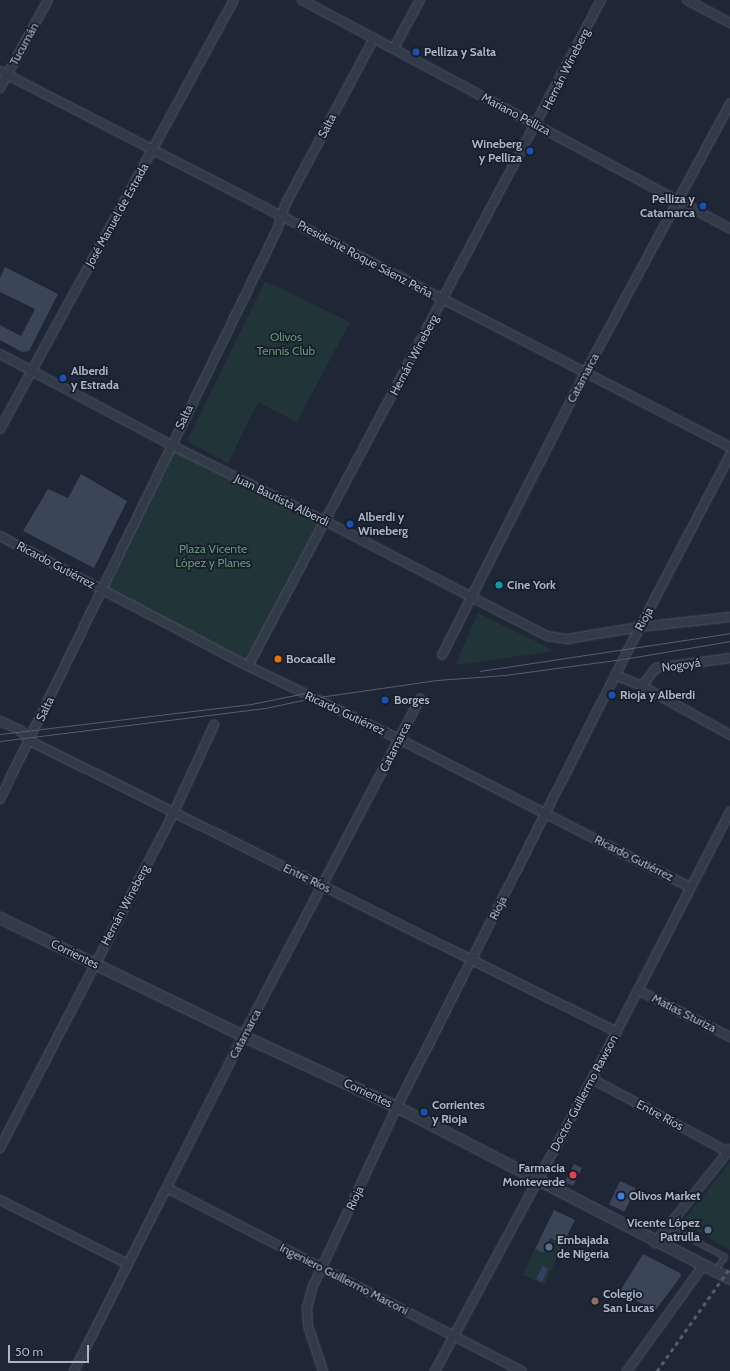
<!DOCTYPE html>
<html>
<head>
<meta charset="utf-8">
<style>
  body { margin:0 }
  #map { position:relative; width:730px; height:1371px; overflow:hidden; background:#1f2737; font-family:Cabin,sans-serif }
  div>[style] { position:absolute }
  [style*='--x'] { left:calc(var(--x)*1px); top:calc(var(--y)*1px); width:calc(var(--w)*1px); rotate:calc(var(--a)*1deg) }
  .green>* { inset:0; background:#213438; transform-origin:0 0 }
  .water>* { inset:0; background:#324160 }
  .building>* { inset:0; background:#3b4558; transform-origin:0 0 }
  .roads { filter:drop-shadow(0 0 1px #4d5463) drop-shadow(0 0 1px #4d5463) }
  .service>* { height:4px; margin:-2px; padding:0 2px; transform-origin:2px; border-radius:2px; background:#333a48 }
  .minor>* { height:8px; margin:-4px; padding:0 4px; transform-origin:4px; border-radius:4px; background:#333a48 }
  .tertiary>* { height:10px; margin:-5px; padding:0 5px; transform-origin:5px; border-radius:5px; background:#333a48 }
  .tram>* { height:1px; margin:-0.5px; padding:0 0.5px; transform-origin:0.5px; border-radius:0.5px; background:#545d6f }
  .rail>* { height:3px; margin-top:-1.5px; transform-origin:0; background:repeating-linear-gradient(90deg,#545d6f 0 4px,transparent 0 8px) }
  .dots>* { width:11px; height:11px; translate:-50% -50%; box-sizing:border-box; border:2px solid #181f2c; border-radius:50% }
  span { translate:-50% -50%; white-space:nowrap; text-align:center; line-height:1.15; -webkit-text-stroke:3.5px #181f2c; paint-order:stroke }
  .street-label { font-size:12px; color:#adb4c5 }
  .poi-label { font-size:12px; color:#adb4c5; font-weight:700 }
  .left { translate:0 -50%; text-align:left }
  .right { translate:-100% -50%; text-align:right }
  .park-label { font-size:12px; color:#649674 }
  .scale { position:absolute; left:8px; top:1345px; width:81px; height:18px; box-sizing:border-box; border:2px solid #adb4c5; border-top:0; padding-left:5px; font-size:12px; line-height:14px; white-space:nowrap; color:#adb4c5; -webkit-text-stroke:3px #181f2c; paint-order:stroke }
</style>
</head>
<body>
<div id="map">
  <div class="green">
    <div style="clip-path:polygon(265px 281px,350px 322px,297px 422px,258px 402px,228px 463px,187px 441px)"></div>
    <div style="left:171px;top:445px;width:172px;height:161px;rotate:26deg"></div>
    <div style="clip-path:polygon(478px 613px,555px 651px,455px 665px)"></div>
    <div style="clip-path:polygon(730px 1162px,730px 1250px,682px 1222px)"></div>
    <div style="clip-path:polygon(550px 1238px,563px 1244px,544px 1285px,523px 1275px,535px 1249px,543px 1253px)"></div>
  </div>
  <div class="water">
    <div style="clip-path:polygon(543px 1266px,548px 1269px,542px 1282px,536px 1279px)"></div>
  </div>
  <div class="building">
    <div style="clip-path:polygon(5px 267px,58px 294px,29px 351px,22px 352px,0 340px,0 325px,21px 336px,35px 309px,0 292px,0 278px)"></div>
    <div style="clip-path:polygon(81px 474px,127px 501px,94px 568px,23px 531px,48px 489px,68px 498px)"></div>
    <div style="left:574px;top:1164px;width:9px;height:20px;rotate:27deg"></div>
    <div style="left:620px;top:1181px;width:17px;height:26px;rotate:25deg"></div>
    <div style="clip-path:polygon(554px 1210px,575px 1220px,563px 1244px,550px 1238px,543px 1253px,535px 1249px)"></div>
    <div style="clip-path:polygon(643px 1254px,680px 1273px,681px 1276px,655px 1311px,620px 1291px)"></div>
  </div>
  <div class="roads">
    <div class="service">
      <div style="--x:669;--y:1227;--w:64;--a:28.2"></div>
      <div style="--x:725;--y:1257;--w:17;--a:126"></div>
    </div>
    <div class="minor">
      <div style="--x:302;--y:0;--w:485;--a:28.1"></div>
      <div style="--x:687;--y:0;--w:49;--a:28.1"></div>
      <div style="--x:394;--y:48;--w:55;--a:-61.6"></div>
      <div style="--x:0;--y:71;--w:821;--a:27.25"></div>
      <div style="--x:0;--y:88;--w:100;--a:-61.4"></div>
      <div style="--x:0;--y:354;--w:194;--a:28"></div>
      <div style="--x:171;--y:445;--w:172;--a:26.3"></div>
      <div style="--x:325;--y:521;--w:250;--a:27.4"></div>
      <div style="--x:547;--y:636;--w:20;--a:9"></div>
      <div style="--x:567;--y:639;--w:73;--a:-9.5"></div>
      <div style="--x:639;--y:627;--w:92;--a:-6.3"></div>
      <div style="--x:0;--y:429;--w:489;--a:-61.4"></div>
      <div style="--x:0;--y:536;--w:280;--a:27.7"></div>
      <div style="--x:248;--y:666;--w:168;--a:25.8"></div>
      <div style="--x:399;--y:739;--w:326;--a:27"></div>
      <div style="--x:442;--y:655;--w:316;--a:-63.1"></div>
      <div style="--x:585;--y:373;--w:306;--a:-61.7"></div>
      <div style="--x:248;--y:666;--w:754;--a:-62.08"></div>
      <div style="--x:615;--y:675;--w:29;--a:22"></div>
      <div style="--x:642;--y:686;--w:101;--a:29.1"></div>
      <div style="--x:642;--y:686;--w:23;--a:-52"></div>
      <div style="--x:656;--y:668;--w:75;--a:-7.7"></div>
      <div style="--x:0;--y:721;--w:23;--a:25"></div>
      <div style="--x:21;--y:731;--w:13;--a:48"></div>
      <div style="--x:30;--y:741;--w:655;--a:26.37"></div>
      <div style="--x:0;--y:799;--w:633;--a:-64.04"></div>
      <div style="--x:277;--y:230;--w:28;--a:-72"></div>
      <div style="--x:286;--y:203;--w:187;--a:-61.9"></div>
      <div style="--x:638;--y:990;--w:103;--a:27.1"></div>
      <div style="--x:592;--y:1079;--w:154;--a:28.2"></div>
      <div style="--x:0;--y:1148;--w:378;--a:-62.6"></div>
      <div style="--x:174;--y:812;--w:96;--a:-65.3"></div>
      <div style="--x:167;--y:1188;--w:399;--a:27.3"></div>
      <div style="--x:0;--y:1200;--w:143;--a:26.6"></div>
      <div style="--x:655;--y:1243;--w:120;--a:-51.4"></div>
      <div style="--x:74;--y:1371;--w:375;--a:-63.2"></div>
      <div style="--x:243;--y:1036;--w:381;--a:-62.3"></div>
      <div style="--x:323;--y:1371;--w:47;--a:-108.4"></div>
      <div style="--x:308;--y:1326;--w:18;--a:-93"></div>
      <div style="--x:307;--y:1308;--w:23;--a:-75"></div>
      <div style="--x:313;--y:1286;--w:198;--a:-64.9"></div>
      <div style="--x:397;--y:1107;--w:512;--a:-63.18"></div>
      <div style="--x:628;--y:650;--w:220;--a:-62.4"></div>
      <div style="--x:435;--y:1371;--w:332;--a:-61.7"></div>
      <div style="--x:592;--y:1079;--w:301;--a:-62.7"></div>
      <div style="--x:627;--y:1371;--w:130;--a:-54.1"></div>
    </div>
    <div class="tertiary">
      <div style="--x:0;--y:918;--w:270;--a:25.9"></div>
      <div style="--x:243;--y:1036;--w:170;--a:24.8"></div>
      <div style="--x:397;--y:1107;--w:375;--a:27.3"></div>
    </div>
  </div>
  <div class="tram">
    <div style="--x:480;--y:671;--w:253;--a:-8.6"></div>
    <div style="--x:0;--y:734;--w:253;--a:-6.8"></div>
    <div style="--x:251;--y:704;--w:55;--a:-11.5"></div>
    <div style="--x:0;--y:741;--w:267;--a:-7.1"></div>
    <div style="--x:265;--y:708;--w:48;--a:-12"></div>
    <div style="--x:312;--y:698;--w:126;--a:-8.2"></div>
    <div style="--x:437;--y:680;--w:68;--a:-4.2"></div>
    <div style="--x:505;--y:675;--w:119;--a:-7.7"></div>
    <div style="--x:623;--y:659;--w:109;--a:-9.5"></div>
  </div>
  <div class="rail">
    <div style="--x:657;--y:1371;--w:126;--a:-54.7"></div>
  </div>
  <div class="dots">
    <div style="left:416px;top:52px;background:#1a4fb4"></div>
    <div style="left:530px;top:151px;background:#1a4fb4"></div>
    <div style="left:703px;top:206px;background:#1a4fb4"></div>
    <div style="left:63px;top:378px;background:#1a4fb4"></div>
    <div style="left:350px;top:524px;background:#1a4fb4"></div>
    <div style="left:499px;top:585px;background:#0f9aa8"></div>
    <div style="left:278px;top:659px;background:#e8710a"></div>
    <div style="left:612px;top:695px;background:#1a4fb4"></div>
    <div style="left:385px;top:700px;background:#1a4fb4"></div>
    <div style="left:424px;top:1112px;background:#1a4fb4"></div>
    <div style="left:573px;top:1175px;background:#e0444e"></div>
    <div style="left:621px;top:1196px;background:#3f7fe0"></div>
    <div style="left:708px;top:1230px;background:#5c6f8a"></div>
    <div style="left:549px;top:1247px;background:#5c6f8a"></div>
    <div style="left:595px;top:1301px;background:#8d6e63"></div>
  </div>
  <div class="street-label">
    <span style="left:24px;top:44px;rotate:-61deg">Tucumán</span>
    <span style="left:566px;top:69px;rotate:-63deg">Hernán Wineberg</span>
    <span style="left:516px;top:114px;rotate:28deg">Mariano Pelliza</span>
    <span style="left:327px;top:126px;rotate:-62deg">Salta</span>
    <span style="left:117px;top:215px;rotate:-61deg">José Manuel de Estrada</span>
    <span style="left:365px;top:259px;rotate:28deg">Presidente Roque Sáenz Peña</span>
    <span style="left:414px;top:355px;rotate:-62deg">Hernán Wineberg</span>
    <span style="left:583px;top:378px;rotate:-62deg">Catamarca</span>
    <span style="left:184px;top:417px;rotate:-64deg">Salta</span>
    <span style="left:282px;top:500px;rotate:26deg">Juan Bautista Alberdi</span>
    <span style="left:56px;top:565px;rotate:28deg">Ricardo Gutiérrez</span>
    <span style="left:644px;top:619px;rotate:-62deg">Rioja</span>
    <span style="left:681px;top:665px;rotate:-8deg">Nogoyá</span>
    <span style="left:45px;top:709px;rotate:-65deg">Salta</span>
    <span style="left:345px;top:713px;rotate:25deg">Ricardo Gutiérrez</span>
    <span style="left:395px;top:747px;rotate:-63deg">Catamarca</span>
    <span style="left:634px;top:858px;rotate:27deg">Ricardo Gutiérrez</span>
    <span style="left:307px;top:878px;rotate:26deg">Entre Ríos</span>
    <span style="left:125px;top:905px;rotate:-62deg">Hernán Wineberg</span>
    <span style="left:498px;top:908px;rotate:-63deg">Rioja</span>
    <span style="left:75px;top:954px;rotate:26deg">Corrientes</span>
    <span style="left:684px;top:1013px;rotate:27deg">Matías Sturiza</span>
    <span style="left:245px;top:1034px;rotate:-62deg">Catamarca</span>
    <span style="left:368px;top:1093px;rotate:25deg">Corrientes</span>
    <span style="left:584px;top:1093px;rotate:-62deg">Doctor Guillermo Rawson</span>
    <span style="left:660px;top:1115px;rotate:28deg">Entre Ríos</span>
    <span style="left:355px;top:1198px;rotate:-65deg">Rioja</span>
    <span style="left:344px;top:1279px;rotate:27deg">Ingeniero Guillermo Marconi</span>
  </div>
  <div class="poi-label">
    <span class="left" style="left:424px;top:52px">Pelliza y Salta</span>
    <span class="right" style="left:522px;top:151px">Wineberg<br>y Pelliza</span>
    <span class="right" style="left:695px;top:206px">Pelliza y<br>Catamarca</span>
    <span class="left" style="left:71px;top:378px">Alberdi<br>y Estrada</span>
    <span class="left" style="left:358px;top:524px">Alberdi y<br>Wineberg</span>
    <span class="left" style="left:507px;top:585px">Cine York</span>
    <span class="left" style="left:286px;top:659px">Bocacalle</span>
    <span class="left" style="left:620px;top:695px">Rioja y Alberdi</span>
    <span class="left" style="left:394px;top:700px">Borges</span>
    <span class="left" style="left:432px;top:1112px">Corrientes<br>y Rioja</span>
    <span class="right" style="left:565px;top:1175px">Farmacia<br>Monteverde</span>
    <span class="left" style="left:629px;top:1196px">Olivos Market</span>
    <span class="right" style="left:700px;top:1230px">Vicente López<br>Patrulla</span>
    <span class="left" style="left:557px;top:1247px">Embajada<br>de Nigeria</span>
    <span class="left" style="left:603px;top:1301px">Colegio<br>San Lucas</span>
  </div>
  <div class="park-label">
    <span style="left:286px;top:344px">Olivos<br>Tennis Club</span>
    <span style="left:213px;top:556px">Plaza Vicente<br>López y Planes</span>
  </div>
  <div class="scale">50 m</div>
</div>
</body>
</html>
